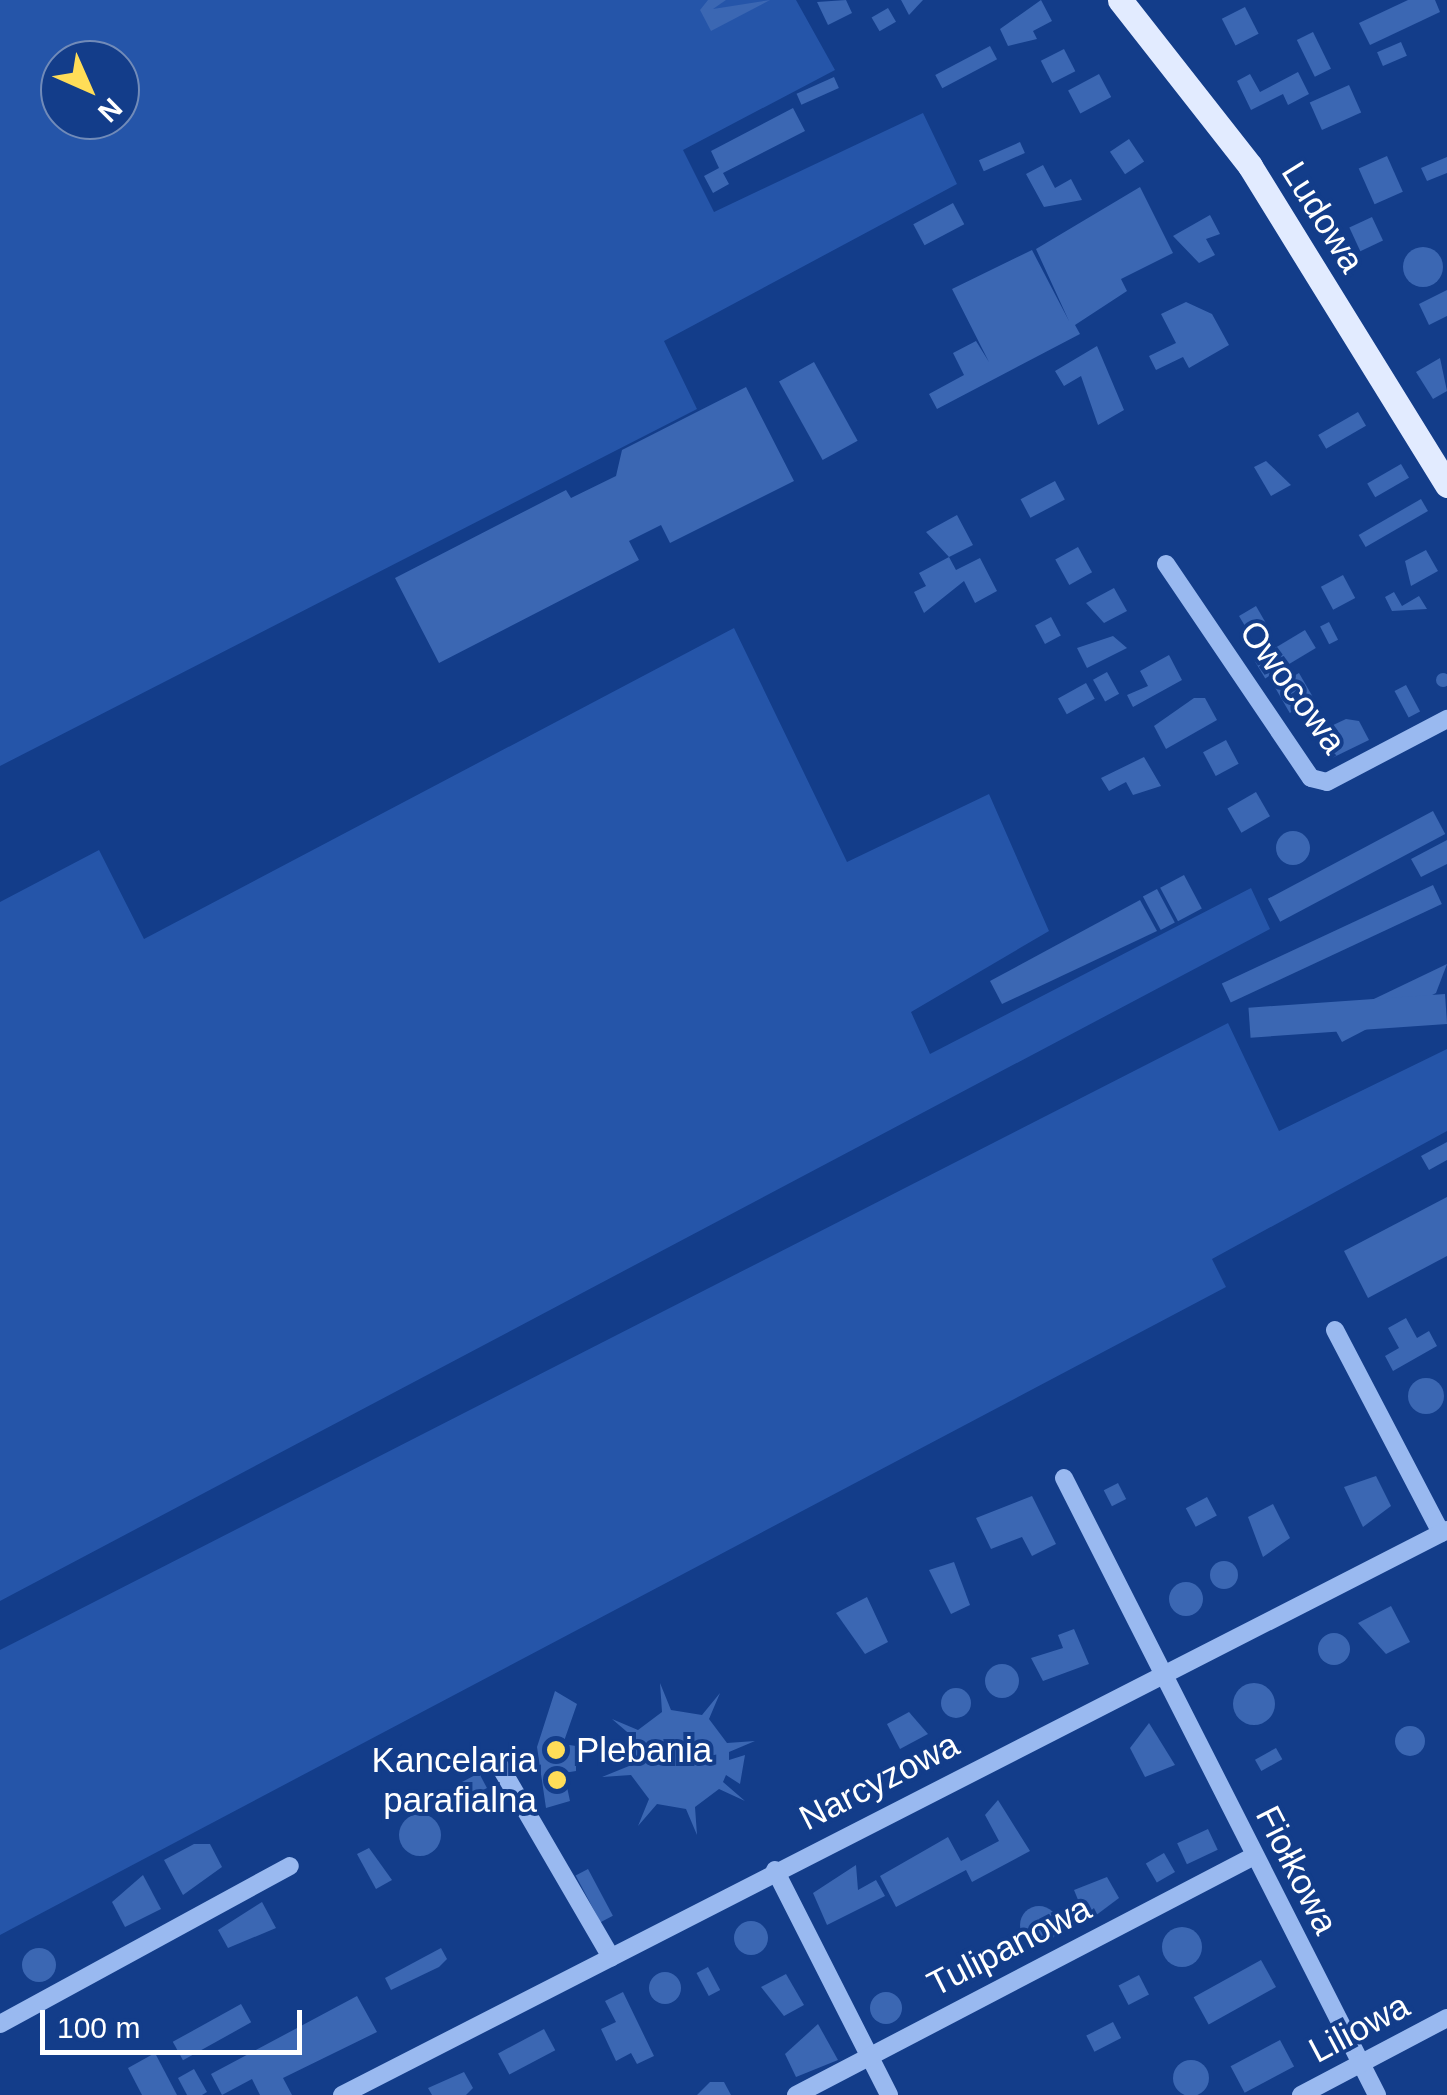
<!DOCTYPE html>
<html>
<head>
<meta charset="utf-8">
<style>
  body { margin:0 }
  #map { position:relative; width:1447px; height:2095px; overflow:hidden; background:#133d8a; font-family:Helvetica,sans-serif }
  div>[style] { position:absolute }
  [style*='--x'] { left:calc(var(--x)*1px); top:calc(var(--y)*1px); width:calc(var(--w)*1px); rotate:calc(var(--a)*1deg) }
  .green>* { inset:0; background:#2555a9 }
  .building>* { inset:0; background:#3b67b3; transform-origin:0 0 }
  .round { border-radius:50% }
  .minor>* { height:18px; margin:-9px; padding:0 9px; transform-origin:9px; border-radius:9px; background:#99b9f0 }
  .major>* { height:25px; margin:-12.5px; padding:0 12.5px; transform-origin:12.5px; border-radius:12.5px; background:#e2ebff }
  .dots>* { width:28px; height:28px; translate:-50% -50%; box-sizing:border-box; border:5px solid #133d8a; border-radius:50% }
  span { translate:-50% -50%; white-space:nowrap; text-align:center; line-height:1.15; -webkit-text-stroke:8px #133d8a; paint-order:stroke }
  .street-label { font-size:35px; color:#fff }
  .poi-label { font-size:35px; color:#fff }
  .left { translate:0 -50%; text-align:left }
  .right { translate:-100% -50%; text-align:right }
  .north { position:absolute; left:40px; top:40px; width:100px; height:100px; box-sizing:border-box; background:#133d8a; border:2px solid #718bb9; border-radius:50%; rotate:135deg; font-size:28px; font-weight:700; line-height:40px; text-align:center; color:#fff }
  .north::after { content:''; display:block; margin:auto; width:35px; height:45px; background:#ffdd58; clip-path:polygon(50% 0,100% 100%,50% 72%,0 100%) }
  .scale { position:absolute; left:40px; top:2010px; width:262px; height:45px; box-sizing:border-box; border:5px solid #fff; border-top:0; padding-left:12px; font-size:30px; line-height:35px; white-space:nowrap; color:#fff; -webkit-text-stroke:8px #133d8a; paint-order:stroke }
</style>
</head>
<body>
<div id="map">
  <div class="green">
    <div style="clip-path:polygon(evenodd,0 0,796px 0,835px 70px,683px 150px,714px 212px,923px 113px,957px 184px,664px 341px,697px 409px,0 766px,0 0,60px 60px,120px 60px,120px 120px,60px 120px,60px 60px)"></div>
    <div style="clip-path:polygon(734px 628px,847px 862px,989px 794px,1049px 931px,911px 1012px,930px 1054px,1251px 888px,1270px 929px,0 1601px,0 902px,99px 850px,144px 939px)"></div>
    <div style="clip-path:polygon(1228px 1023px,1279px 1131px,1447px 1049px,1447px 1131px,1212px 1259px,1226px 1287px,0 1935px,0 1650px)"></div>
  </div>
  <div class="building">
    <div style="clip-path:polygon(708px 0,726px 0,713px 9px,770px 0,711px 31px,700px 10px)"></div>
    <div style="clip-path:polygon(846px 0,852px 13px,828px 25px,817px 2px)"></div>
    <div style="clip-path:polygon(901px 0,923px 0,909px 15px)"></div>
    <div style="clip-path:polygon(1041px 0,1052px 21px,1033px 31px,1037px 39px,1008px 46px,1000px 29px)"></div>
    <div style="clip-path:polygon(1408px 0,1435px 0,1440px 12px,1370px 45px,1359px 23px)"></div>
    <div style="left:1245px;top:7px;width:30px;height:26px;rotate:63deg"></div>
    <div style="left:888px;top:8px;width:16px;height:19px;rotate:60deg"></div>
    <div style="left:1313px;top:32px;width:41px;height:18px;rotate:64deg"></div>
    <div style="left:1401px;top:42px;width:15px;height:26px;rotate:67deg"></div>
    <div style="left:990px;top:46px;width:15px;height:62px;rotate:62deg"></div>
    <div style="left:1064px;top:49px;width:25px;height:26px;rotate:63deg"></div>
    <div style="clip-path:polygon(1298px 72px,1309px 94px,1288px 105px,1283px 94px,1251px 110px,1237px 81px,1250px 74px,1260px 92px)"></div>
    <div style="left:1099px;top:74px;width:26px;height:35px;rotate:62deg"></div>
    <div style="left:834px;top:77px;width:12px;height:41px;rotate:66deg"></div>
    <div style="left:1349px;top:85px;width:30px;height:43px;rotate:66deg"></div>
    <div style="clip-path:polygon(793px 108px,805px 131px,723px 173px,729px 184px,713px 193px,704px 176px,719px 168px,711px 151px)"></div>
    <div style="left:1129px;top:139px;width:27px;height:23px;rotate:56deg"></div>
    <div style="left:1020px;top:142px;width:12px;height:45px;rotate:66deg"></div>
    <div style="left:1387px;top:156px;width:39px;height:31px;rotate:66deg"></div>
    <div style="clip-path:polygon(1447px 157px,1447px 173px,1427px 181px,1421px 168px)"></div>
    <div style="clip-path:polygon(1043px 165px,1055px 188px,1071px 179px,1082px 200px,1044px 207px,1026px 174px)"></div>
    <div style="clip-path:polygon(1140px 187px,1173px 253px,1121px 279px,1127px 291px,1075px 325px,1080px 334px,937px 409px,929px 394px,964px 375px,953px 353px,976px 341px,989px 362px,952px 289px,1032px 250px,1069px 321px,1036px 249px)"></div>
    <div style="left:953px;top:203px;width:24px;height:45px;rotate:62deg"></div>
    <div style="clip-path:polygon(1210px 215px,1220px 234px,1206px 239px,1215px 255px,1199px 263px,1173px 236px)"></div>
    <div style="left:1372px;top:217px;width:26px;height:25px;rotate:65deg"></div>
    <div class="round" style="left:1403px;top:247px;width:40px;height:40px"></div>
    <div style="clip-path:polygon(1447px 290px,1447px 316px,1429px 325px,1419px 304px)"></div>
    <div style="clip-path:polygon(1186px 302px,1212px 314px,1229px 345px,1189px 368px,1183px 357px,1156px 370px,1149px 356px,1176px 343px,1161px 314px)"></div>
    <div style="clip-path:polygon(1097px 346px,1124px 410px,1098px 425px,1081px 376px,1064px 386px,1055px 371px)"></div>
    <div style="clip-path:polygon(1440px 358px,1447px 391px,1433px 399px,1416px 372px)"></div>
    <div style="left:814px;top:362px;width:90px;height:40px;rotate:61deg"></div>
    <div style="clip-path:polygon(746px 387px,794px 481px,670px 543px,661px 525px,629px 541px,639px 560px,439px 663px,395px 578px,566px 490px,571px 498px,616px 476px,622px 450px)"></div>
    <div style="left:1358px;top:412px;width:16px;height:46px;rotate:60deg"></div>
    <div style="clip-path:polygon(1266px 461px,1291px 485px,1271px 496px,1254px 467px)"></div>
    <div style="left:1401px;top:464px;width:16px;height:39px;rotate:60deg"></div>
    <div style="left:1055px;top:481px;width:21px;height:39px;rotate:62deg"></div>
    <div style="left:1421px;top:499px;width:14px;height:72px;rotate:60deg"></div>
    <div style="clip-path:polygon(957px 515px,973px 545px,949px 557px,956px 570px,980px 558px,997px 591px,975px 603px,964px 581px,924px 613px,914px 592px,926px 586px,919px 573px,949px 557px,926px 532px)"></div>
    <div style="left:1078px;top:547px;width:29px;height:26px;rotate:61deg"></div>
    <div style="clip-path:polygon(1426px 550px,1438px 571px,1411px 586px,1405px 561px)"></div>
    <div style="left:1343px;top:575px;width:26px;height:25px;rotate:62deg"></div>
    <div style="clip-path:polygon(1114px 588px,1127px 611px,1104px 623px,1086px 603px)"></div>
    <div style="clip-path:polygon(1394px 592px,1402px 606px,1419px 596px,1427px 609px,1392px 611px,1385px 597px)"></div>
    <div style="clip-path:polygon(1256px 606px,1267px 625px,1248px 631px,1239px 616px)"></div>
    <div style="left:1051px;top:617px;width:21px;height:18px;rotate:62deg"></div>
    <div style="left:1329px;top:622px;width:20px;height:10px;rotate:63deg"></div>
    <div style="left:1305px;top:630px;width:21px;height:59px;rotate:59deg"></div>
    <div style="clip-path:polygon(1113px 636px,1127px 648px,1087px 668px,1077px 648px)"></div>
    <div style="clip-path:polygon(1169px 655px,1182px 680px,1133px 707px,1127px 695px,1148px 686px,1140px 671px)"></div>
    <div style="left:1107px;top:672px;width:25px;height:16px;rotate:61deg"></div>
    <div class="round" style="left:1436px;top:673px;width:14px;height:14px"></div>
    <div style="left:1299px;top:673px;width:30px;height:28px;rotate:60deg"></div>
    <div style="left:1086px;top:683px;width:18px;height:32px;rotate:61deg"></div>
    <div style="left:1406px;top:685px;width:30px;height:13px;rotate:62deg"></div>
    <div style="clip-path:polygon(1194px 698px,1205px 698px,1217px 720px,1166px 749px,1154px 726px)"></div>
    <div style="clip-path:polygon(1346px 719px,1359px 721px,1369px 740px,1332px 758px,1331px 726px)"></div>
    <div style="left:1226px;top:740px;width:27px;height:26px;rotate:62deg"></div>
    <div style="clip-path:polygon(1144px 757px,1161px 786px,1133px 795px,1126px 782px,1109px 791px,1101px 778px)"></div>
    <div style="left:1256px;top:792px;width:28px;height:33px;rotate:60deg"></div>
    <div style="left:1433px;top:811px;width:26px;height:187px;rotate:62deg"></div>
    <div class="round" style="left:1276px;top:831px;width:34px;height:34px"></div>
    <div style="clip-path:polygon(1447px 840px,1447px 864px,1421px 877px,1411px 859px)"></div>
    <div style="left:1184px;top:875px;width:38px;height:27px;rotate:62deg"></div>
    <div style="left:1433px;top:885px;width:21px;height:233px;rotate:65deg"></div>
    <div style="left:1157px;top:889px;width:38px;height:16px;rotate:62deg"></div>
    <div style="clip-path:polygon(1140px 900px,1157px 931px,1002px 1004px,990px 981px)"></div>
    <div style="clip-path:polygon(1447px 964px,1436px 993px,1342px 1042px,1330px 1020px)"></div>
    <div style="left:1445px;top:994px;width:30px;height:197px;rotate:86deg"></div>
    <div style="clip-path:polygon(1447px 1142px,1447px 1160px,1429px 1170px,1421px 1156px)"></div>
    <div style="clip-path:polygon(1447px 1197px,1447px 1256px,1368px 1298px,1344px 1251px)"></div>
    <div style="clip-path:polygon(1406px 1318px,1417px 1338px,1429px 1331px,1437px 1346px,1393px 1371px,1385px 1356px,1399px 1348px,1388px 1328px)"></div>
    <div class="round" style="left:1408px;top:1378px;width:36px;height:36px"></div>
    <div style="clip-path:polygon(1376px 1476px,1391px 1506px,1363px 1527px,1344px 1487px)"></div>
    <div style="left:1118px;top:1483px;width:18px;height:16px;rotate:63deg"></div>
    <div style="clip-path:polygon(1032px 1496px,1056px 1544px,1032px 1556px,1022px 1537px,991px 1549px,976px 1518px)"></div>
    <div style="left:1207px;top:1497px;width:21px;height:24px;rotate:62deg"></div>
    <div style="clip-path:polygon(1273px 1504px,1290px 1538px,1263px 1557px,1248px 1517px)"></div>
    <div class="round" style="left:1210px;top:1561px;width:28px;height:28px"></div>
    <div style="clip-path:polygon(954px 1562px,970px 1605px,951px 1614px,929px 1570px)"></div>
    <div class="round" style="left:1169px;top:1582px;width:34px;height:34px"></div>
    <div style="clip-path:polygon(867px 1597px,888px 1642px,865px 1654px,836px 1613px)"></div>
    <div style="clip-path:polygon(1391px 1606px,1410px 1642px,1386px 1654px,1358px 1623px)"></div>
    <div style="clip-path:polygon(1074px 1629px,1089px 1664px,1043px 1681px,1031px 1658px,1063px 1648px,1058px 1635px)"></div>
    <div class="round" style="left:1318px;top:1633px;width:32px;height:32px"></div>
    <div class="round" style="left:985px;top:1664px;width:34px;height:34px"></div>
    <div style="clip-path:polygon(660px 1683px,671px 1710px,702px 1715px,720px 1693px,709px 1719px,727px 1743px,755px 1741px,729px 1752px,729px 1760px,745px 1755px,740px 1784px,726px 1775px,723px 1782px,745px 1801px,719px 1789px,695px 1807px,697px 1835px,686px 1809px,657px 1804px,638px 1826px,649px 1799px,631px 1775px,602px 1777px,629px 1766px,633px 1737px,612px 1719px,638px 1730px,662px 1712px)"></div>
    <div class="round" style="left:1233px;top:1683px;width:42px;height:42px"></div>
    <div class="round" style="left:941px;top:1688px;width:30px;height:30px"></div>
    <div style="clip-path:polygon(555px 1691px,577px 1704px,563px 1744px,576px 1746px,576px 1771px,564px 1773px,570px 1801px,546px 1808px,537px 1747px)"></div>
    <div style="clip-path:polygon(909px 1712px,928px 1734px,900px 1749px,887px 1724px)"></div>
    <div style="clip-path:polygon(1149px 1723px,1175px 1765px,1145px 1777px,1130px 1748px)"></div>
    <div class="round" style="left:1395px;top:1726px;width:30px;height:30px"></div>
    <div style="left:1276px;top:1748px;width:13px;height:24px;rotate:61deg"></div>
    <div style="left:479px;top:1773px;width:17px;height:23px;rotate:62deg"></div>
    <div style="clip-path:polygon(998px 1800px,1030px 1851px,972px 1882px,966px 1870px,896px 1907px,880px 1876px,948px 1837px,961px 1861px,999px 1841px,985px 1815px)"></div>
    <div class="round" style="left:399px;top:1814px;width:42px;height:42px"></div>
    <div style="left:1208px;top:1829px;width:23px;height:34px;rotate:65deg"></div>
    <div style="clip-path:polygon(194px 1844px,210px 1844px,222px 1867px,183px 1895px,164px 1860px)"></div>
    <div style="clip-path:polygon(369px 1848px,392px 1880px,376px 1889px,357px 1854px)"></div>
    <div style="left:1164px;top:1853px;width:22px;height:21px;rotate:60deg"></div>
    <div style="clip-path:polygon(856px 1865px,858px 1890px,876px 1880px,885px 1896px,827px 1925px,813px 1893px)"></div>
    <div style="left:588px;top:1869px;width:53px;height:14px;rotate:62deg"></div>
    <div style="clip-path:polygon(143px 1875px,161px 1909px,125px 1927px,112px 1902px)"></div>
    <div style="clip-path:polygon(1107px 1877px,1119px 1898px,1087px 1922px,1074px 1890px)"></div>
    <div style="clip-path:polygon(262px 1902px,276px 1928px,228px 1948px,218px 1930px)"></div>
    <div class="round" style="left:1020px;top:1906px;width:38px;height:38px"></div>
    <div class="round" style="left:734px;top:1921px;width:34px;height:34px"></div>
    <div class="round" style="left:1162px;top:1927px;width:40px;height:40px"></div>
    <div style="clip-path:polygon(441px 1948px,447px 1959px,439px 1967px,391px 1990px,385px 1978px)"></div>
    <div class="round" style="left:22px;top:1948px;width:34px;height:34px"></div>
    <div style="left:1261px;top:1960px;width:31px;height:77px;rotate:61deg"></div>
    <div style="left:708px;top:1967px;width:26px;height:13px;rotate:62deg"></div>
    <div class="round" style="left:649px;top:1972px;width:32px;height:32px"></div>
    <div style="clip-path:polygon(786px 1974px,804px 2005px,784px 2016px,761px 1987px)"></div>
    <div style="left:1139px;top:1975px;width:22px;height:23px;rotate:63deg"></div>
    <div class="round" style="left:870px;top:1992px;width:32px;height:32px"></div>
    <div style="clip-path:polygon(623px 1992px,654px 2056px,637px 2064px,631px 2053px,616px 2061px,601px 2029px,616px 2022px,605px 2001px)"></div>
    <div style="clip-path:polygon(357px 1996px,377px 2032px,283px 2078px,292px 2095px,260px 2095px,252px 2079px,222px 2095px,211px 2074px)"></div>
    <div style="left:241px;top:2004px;width:21px;height:78px;rotate:61deg"></div>
    <div style="left:1113px;top:2022px;width:18px;height:30px;rotate:63deg"></div>
    <div style="clip-path:polygon(818px 2024px,838px 2060px,796px 2077px,785px 2054px)"></div>
    <div style="left:544px;top:2029px;width:24px;height:52px;rotate:62deg"></div>
    <div style="left:1280px;top:2040px;width:30px;height:56px;rotate:62deg"></div>
    <div style="clip-path:polygon(155px 2053px,177px 2095px,142px 2095px,128px 2068px)"></div>
    <div class="round" style="left:1173px;top:2060px;width:36px;height:36px"></div>
    <div style="clip-path:polygon(194px 2069px,207px 2092px,202px 2095px,187px 2095px,178px 2078px)"></div>
    <div style="clip-path:polygon(464px 2072px,473px 2088px,466px 2095px,432px 2095px,428px 2088px)"></div>
    <div style="clip-path:polygon(710px 2082px,724px 2082px,731px 2095px,697px 2095px)"></div>
  </div>
  <div class="minor">
    <div style="--x:1166;--y:564;--w:258;--a:55.9"></div>
    <div style="--x:1311;--y:778;--w:16;--a:14"></div>
    <div style="--x:1327;--y:782;--w:136;--a:-27.7"></div>
    <div style="--x:1335;--y:1330;--w:229;--a:62.4"></div>
    <div style="--x:1064;--y:1478;--w:692;--a:63.1"></div>
    <div style="--x:498;--y:1763;--w:225;--a:59.8"></div>
    <div style="--x:775;--y:1870;--w:252;--a:63.1"></div>
    <div style="--x:0;--y:2024;--w:330;--a:-28.6"></div>
    <div style="--x:342;--y:2095;--w:1241;--a:-27.08"></div>
    <div style="--x:796;--y:2095;--w:514;--a:-27.56"></div>
    <div style="--x:1301;--y:2095;--w:165;--a:-27.8"></div>
  </div>
  <div class="major">
    <div style="--x:1120;--y:0;--w:211;--a:51.9"></div>
    <div style="--x:1250;--y:166;--w:375;--a:58.3"></div>
  </div>
  <div class="dots">
    <div style="left:556px;top:1750px;background:#ffdd58"></div>
    <div style="left:557px;top:1780px;background:#ffdd58"></div>
  </div>
  <div class="street-label">
    <span style="left:1323px;top:217px;rotate:58deg">Ludowa</span>
    <span style="left:1293px;top:687px;rotate:54deg">Owocowa</span>
    <span style="left:879px;top:1781px;rotate:-27deg">Narcyzowa</span>
    <span style="left:1297px;top:1870px;rotate:63deg">Fiołkowa</span>
    <span style="left:1009px;top:1946px;rotate:-27deg">Tulipanowa</span>
    <span style="left:1359px;top:2028px;rotate:-28deg">Liliowa</span>
  </div>
  <div class="poi-label">
    <span class="left" style="left:576px;top:1750px">Plebania</span>
    <span class="right" style="left:537px;top:1780px">Kancelaria<br>parafialna</span>
  </div>
  <div class="north">N</div>
  <div class="scale">100 m</div>
</div>
</body>
</html>
